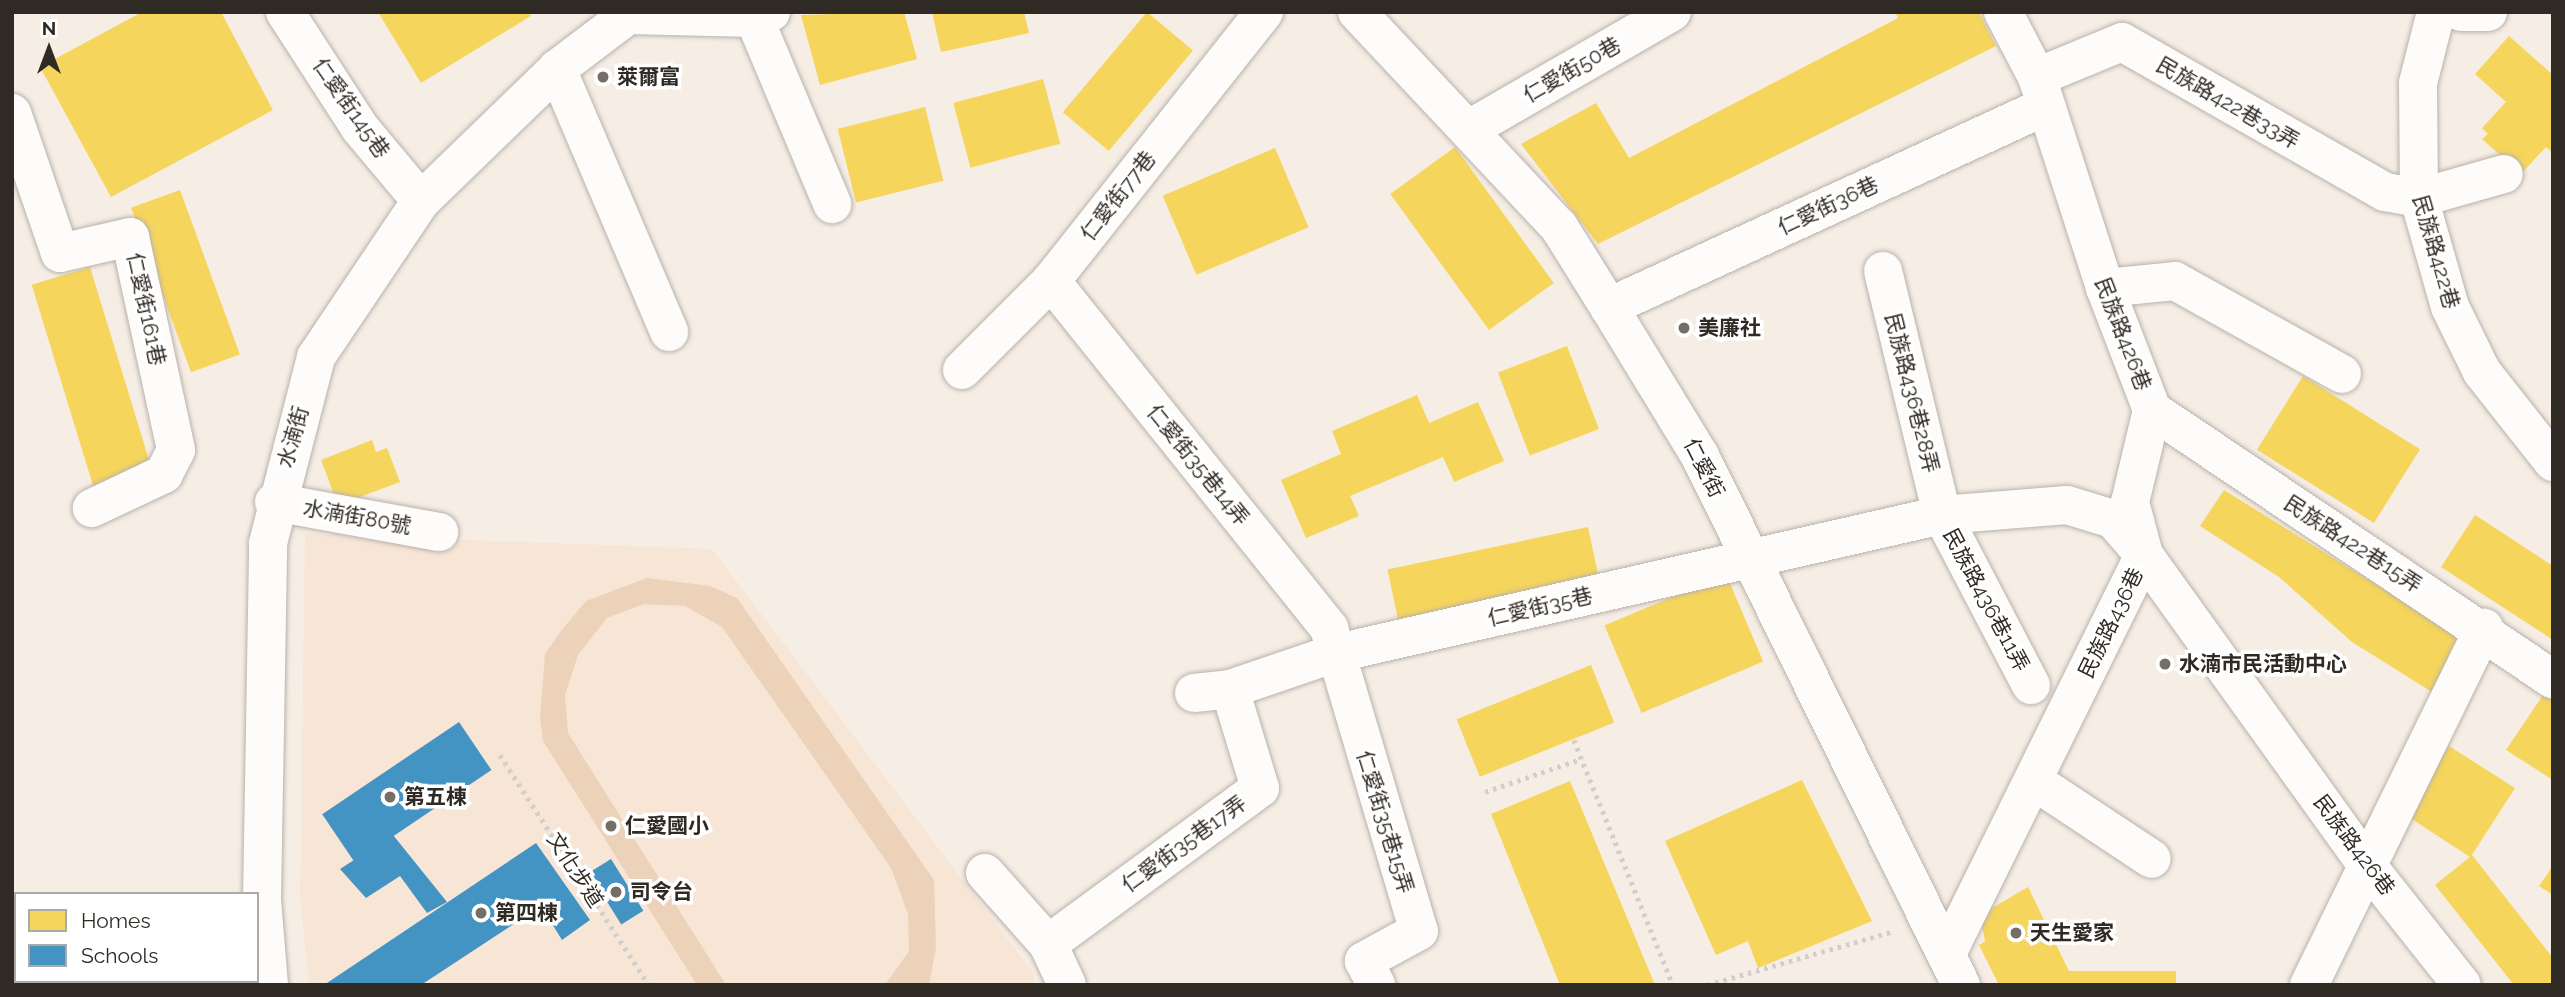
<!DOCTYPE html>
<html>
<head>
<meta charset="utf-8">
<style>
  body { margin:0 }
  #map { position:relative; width:2565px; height:997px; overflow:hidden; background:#f6ede4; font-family:Raleway,"Noto Sans TC",sans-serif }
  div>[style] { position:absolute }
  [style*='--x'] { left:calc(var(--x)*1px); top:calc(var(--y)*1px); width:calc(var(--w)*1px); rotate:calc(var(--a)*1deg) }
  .built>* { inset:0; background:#f7e5d5 }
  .green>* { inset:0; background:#ecd2b9 }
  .homes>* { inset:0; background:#f6d55c; transform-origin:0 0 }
  .schools>* { inset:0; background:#4393c3; transform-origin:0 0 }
  .path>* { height:4.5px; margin-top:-2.25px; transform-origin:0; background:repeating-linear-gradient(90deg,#d1cfcb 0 3.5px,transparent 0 8.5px) }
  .roads { filter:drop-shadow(0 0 2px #b8b2ab) drop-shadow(0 0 2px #b8b2ab) }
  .minor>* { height:38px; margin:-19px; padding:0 19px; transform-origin:19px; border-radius:19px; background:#fefcfb }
  .dots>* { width:19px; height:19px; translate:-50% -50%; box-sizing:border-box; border:4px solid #fff; border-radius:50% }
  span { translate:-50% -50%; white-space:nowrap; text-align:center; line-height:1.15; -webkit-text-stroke:7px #fff; paint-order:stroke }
  .street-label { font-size:21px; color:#302a24 }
  .poi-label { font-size:21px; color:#302a24; font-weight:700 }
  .left { translate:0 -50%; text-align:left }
  .frame { position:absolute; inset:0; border:14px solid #302a24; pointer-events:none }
  .legend { position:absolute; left:14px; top:892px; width:245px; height:91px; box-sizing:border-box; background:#fff; border:2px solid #acaaa7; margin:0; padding:9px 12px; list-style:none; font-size:21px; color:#302a24 }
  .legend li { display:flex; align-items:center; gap:14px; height:35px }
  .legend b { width:35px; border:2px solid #acaaa7 }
  .north { position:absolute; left:14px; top:14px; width:70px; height:70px; -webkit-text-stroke:5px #fff; paint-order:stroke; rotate:0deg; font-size:19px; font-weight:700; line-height:28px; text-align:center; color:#302a24 }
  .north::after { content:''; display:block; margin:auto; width:24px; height:32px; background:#302a24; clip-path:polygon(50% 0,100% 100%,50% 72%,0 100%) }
</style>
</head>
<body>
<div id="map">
  <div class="built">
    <div style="clip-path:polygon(305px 534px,712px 549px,1033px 973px,1035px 985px,309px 985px,300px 897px)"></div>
  </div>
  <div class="green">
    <div style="clip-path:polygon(647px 578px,710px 586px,737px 598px,934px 880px,936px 948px,929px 985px,885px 985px,909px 951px,908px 914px,891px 868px,722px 627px,685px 606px,644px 604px,607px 618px,578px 655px,565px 695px,568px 733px,726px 985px,697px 985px,543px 741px,540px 717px,545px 654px,561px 631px,586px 601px)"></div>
  </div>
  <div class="homes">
    <div style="clip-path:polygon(142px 12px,221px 12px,273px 110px,111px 197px,40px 67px)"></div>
    <div style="clip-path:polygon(378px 12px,529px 12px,531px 16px,421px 83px)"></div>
    <div style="clip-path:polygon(904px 12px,917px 59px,820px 85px,801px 15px)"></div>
    <div style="clip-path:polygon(932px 12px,1024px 12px,1029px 33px,941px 52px)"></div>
    <div style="left:1147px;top:12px;width:60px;height:131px;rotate:40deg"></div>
    <div style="clip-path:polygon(1895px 12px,1979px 12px,1996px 46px,1598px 244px,1521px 144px,1596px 103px,1629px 158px,1898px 18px)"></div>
    <div style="clip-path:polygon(2509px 36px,2553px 75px,2553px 153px,2546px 147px,2521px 174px,2482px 139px,2488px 134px,2482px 128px,2506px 102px,2475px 74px)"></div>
    <div style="left:1043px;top:79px;width:67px;height:93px;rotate:75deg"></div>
    <div style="left:925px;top:107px;width:76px;height:90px;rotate:76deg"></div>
    <div style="left:1455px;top:147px;width:168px;height:80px;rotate:54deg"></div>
    <div style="left:1275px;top:148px;width:86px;height:122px;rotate:67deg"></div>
    <div style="left:180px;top:190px;width:175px;height:52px;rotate:70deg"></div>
    <div style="left:90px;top:267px;width:214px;height:61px;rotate:73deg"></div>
    <div style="left:1567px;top:346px;width:89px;height:74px;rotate:69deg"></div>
    <div style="left:2303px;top:376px;width:138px;height:87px;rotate:32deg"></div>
    <div style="clip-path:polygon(1417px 395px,1429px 423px,1478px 402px,1504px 461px,1454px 482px,1443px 457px,1350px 496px,1359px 516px,1306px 538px,1281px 480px,1341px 454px,1332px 431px)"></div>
    <div style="clip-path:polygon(372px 440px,376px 452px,387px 448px,400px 482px,338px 505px,321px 460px)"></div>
    <div style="clip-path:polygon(2224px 490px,2465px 640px,2432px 692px,2352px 642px,2279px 577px,2200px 526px)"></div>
    <div style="clip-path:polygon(2475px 515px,2553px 566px,2553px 640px,2441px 567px)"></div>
    <div style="left:1588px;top:527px;width:56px;height:205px;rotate:78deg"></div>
    <div style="left:1726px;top:574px;width:95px;height:132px;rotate:67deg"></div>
    <div style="left:1591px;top:665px;width:62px;height:145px;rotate:68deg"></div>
    <div style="clip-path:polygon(2545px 692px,2553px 697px,2553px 780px,2506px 750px)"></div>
    <div style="clip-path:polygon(2449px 746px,2515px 788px,2472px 855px,2553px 958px,2553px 985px,2514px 985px,2435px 885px,2470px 857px,2404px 814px)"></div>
    <div style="clip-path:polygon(1802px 780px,1872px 921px,1758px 968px,1748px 941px,1716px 955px,1665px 841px)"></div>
    <div style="clip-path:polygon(1570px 781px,1655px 985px,1560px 985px,1491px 814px)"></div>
    <div style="clip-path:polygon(2553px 866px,2553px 895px,2539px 886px)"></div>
    <div style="clip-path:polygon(2028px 887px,2069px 971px,2176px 971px,2176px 985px,1999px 985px,1979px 945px,1985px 941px,1980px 915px)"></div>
  </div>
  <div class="schools">
    <div style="left:459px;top:722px;width:58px;height:165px;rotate:56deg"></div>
    <div style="clip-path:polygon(393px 835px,447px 902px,427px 913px,400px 876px,366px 898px,340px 869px)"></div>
    <div style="clip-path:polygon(536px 843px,590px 920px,562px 940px,541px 906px,421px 985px,324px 985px)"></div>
    <div style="left:611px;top:859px;width:61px;height:26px;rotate:58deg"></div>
  </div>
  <div class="path">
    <div style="--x:1574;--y:740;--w:264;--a:68"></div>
    <div style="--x:500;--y:755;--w:274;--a:57.1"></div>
    <div style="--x:1485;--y:792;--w:102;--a:-19"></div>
    <div style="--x:1707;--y:985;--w:195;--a:-16.1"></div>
  </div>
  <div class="roads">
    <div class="minor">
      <div style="--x:285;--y:12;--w:138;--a:57.1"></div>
      <div style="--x:360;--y:128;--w:95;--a:50.1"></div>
      <div style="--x:1357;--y:12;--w:295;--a:46.8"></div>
      <div style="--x:1559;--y:227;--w:94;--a:58"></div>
      <div style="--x:1609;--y:307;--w:175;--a:58.6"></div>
      <div style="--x:1700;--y:456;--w:590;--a:63.74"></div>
      <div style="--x:2003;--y:12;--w:73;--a:62.4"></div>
      <div style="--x:2037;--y:77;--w:222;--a:72.1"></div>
      <div style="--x:2105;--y:288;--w:131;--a:68.9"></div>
      <div style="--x:2152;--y:410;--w:95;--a:103.4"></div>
      <div style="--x:2130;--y:502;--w:55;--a:75.2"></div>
      <div style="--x:2144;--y:555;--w:380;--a:54.3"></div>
      <div style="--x:2366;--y:864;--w:154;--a:51.6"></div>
      <div style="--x:2436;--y:12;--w:73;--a:104.2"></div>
      <div style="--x:2418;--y:83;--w:115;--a:89.5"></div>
      <div style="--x:2419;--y:198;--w:113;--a:74.1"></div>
      <div style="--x:2450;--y:307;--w:72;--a:63.8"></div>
      <div style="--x:2482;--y:372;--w:115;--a:51.7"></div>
      <div style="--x:2461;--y:12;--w:27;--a:0"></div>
      <div style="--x:628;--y:15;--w:126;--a:1.4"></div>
      <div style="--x:754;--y:18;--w:18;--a:-19"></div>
      <div style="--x:754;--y:18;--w:202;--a:67.2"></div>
      <div style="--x:557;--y:69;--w:286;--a:66.9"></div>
      <div style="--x:2037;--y:77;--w:92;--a:-22.4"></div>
      <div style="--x:2122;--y:42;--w:303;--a:29.7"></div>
      <div style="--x:2385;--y:192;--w:35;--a:10"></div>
      <div style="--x:2419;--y:198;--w:88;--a:-15.8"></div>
      <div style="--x:12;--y:113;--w:148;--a:71.1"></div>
      <div style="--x:60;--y:253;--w:72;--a:-12.9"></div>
      <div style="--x:130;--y:237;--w:218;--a:77.8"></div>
      <div style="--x:176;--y:450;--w:27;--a:117"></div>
      <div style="--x:164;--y:474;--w:80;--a:154.7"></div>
      <div style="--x:1471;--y:128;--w:232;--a:-30"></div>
      <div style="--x:1883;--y:271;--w:251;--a:76.4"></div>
      <div style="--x:1942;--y:515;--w:192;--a:62.4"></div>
      <div style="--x:1051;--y:281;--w:445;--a:51.3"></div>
      <div style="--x:1329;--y:628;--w:316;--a:73.5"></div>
      <div style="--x:1419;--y:931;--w:63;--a:151.4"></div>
      <div style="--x:1364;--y:961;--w:27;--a:63"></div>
      <div style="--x:2105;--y:288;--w:70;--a:-5.7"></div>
      <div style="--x:2175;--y:281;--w:191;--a:29.1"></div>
      <div style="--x:1609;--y:307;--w:481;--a:-24.7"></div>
      <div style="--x:962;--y:370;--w:126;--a:-45"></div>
      <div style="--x:1051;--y:281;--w:343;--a:-51.6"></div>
      <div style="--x:2152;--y:410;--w:483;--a:33.9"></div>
      <div style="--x:274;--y:502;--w:168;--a:10.3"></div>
      <div style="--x:1194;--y:693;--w:36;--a:-6"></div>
      <div style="--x:2034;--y:781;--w:141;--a:33.5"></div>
      <div style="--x:985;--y:873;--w:95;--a:48.4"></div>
      <div style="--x:1048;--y:944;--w:263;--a:-36.3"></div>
      <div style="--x:1260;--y:788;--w:103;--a:-106.9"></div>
      <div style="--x:1230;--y:689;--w:109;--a:-18.8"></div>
      <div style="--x:1333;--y:654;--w:625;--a:-12.86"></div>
      <div style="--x:1942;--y:515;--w:125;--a:-4.6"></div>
      <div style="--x:2067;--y:505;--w:48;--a:16.9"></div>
      <div style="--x:2113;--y:519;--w:48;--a:49.3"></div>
      <div style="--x:2144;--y:555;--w:445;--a:116.3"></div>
      <div style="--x:1048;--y:944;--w:45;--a:65.1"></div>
      <div style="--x:269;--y:985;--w:86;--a:-94.7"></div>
      <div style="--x:262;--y:899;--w:356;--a:-89"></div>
      <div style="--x:268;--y:543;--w:192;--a:-75.5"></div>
      <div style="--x:316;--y:357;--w:188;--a:-56.1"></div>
      <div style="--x:421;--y:201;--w:190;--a:-44.1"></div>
      <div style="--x:557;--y:69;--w:94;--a:-37.2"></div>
      <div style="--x:2309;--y:985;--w:398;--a:-63.9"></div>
    </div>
  </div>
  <div class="dots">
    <div style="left:603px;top:77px;background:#756e67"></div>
    <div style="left:1684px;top:328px;background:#756e67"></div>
    <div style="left:2165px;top:664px;background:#756e67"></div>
    <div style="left:390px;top:797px;background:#756e67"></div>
    <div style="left:611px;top:826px;background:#756e67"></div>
    <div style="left:616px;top:892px;background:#756e67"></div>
    <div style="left:481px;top:913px;background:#756e67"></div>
    <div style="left:2016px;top:933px;background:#756e67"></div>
  </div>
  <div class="street-label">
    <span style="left:1572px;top:70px;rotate:-30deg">仁愛街50巷</span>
    <span style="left:2228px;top:103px;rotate:30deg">民族路422巷33弄</span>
    <span style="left:351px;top:108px;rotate:55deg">仁愛街145巷</span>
    <span style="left:1118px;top:196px;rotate:-52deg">仁愛街77巷</span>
    <span style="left:1828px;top:206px;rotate:-25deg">仁愛街36巷</span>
    <span style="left:2436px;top:252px;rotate:74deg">民族路422巷</span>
    <span style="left:146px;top:309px;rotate:78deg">仁愛街161巷</span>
    <span style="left:2123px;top:334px;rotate:69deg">民族路426巷</span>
    <span style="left:1912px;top:393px;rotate:76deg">民族路436巷28弄</span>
    <span style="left:293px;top:437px;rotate:-74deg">水湳街</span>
    <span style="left:1198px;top:465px;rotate:51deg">仁愛街35巷14弄</span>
    <span style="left:1704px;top:468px;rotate:63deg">仁愛街</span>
    <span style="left:357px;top:517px;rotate:10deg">水湳街80號</span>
    <span style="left:2353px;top:544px;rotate:33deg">民族路422巷15弄</span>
    <span style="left:1986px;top:600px;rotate:62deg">民族路436巷11弄</span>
    <span style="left:1540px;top:607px;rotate:-13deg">仁愛街35巷</span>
    <span style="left:2111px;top:623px;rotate:-64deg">民族路436巷</span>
    <span style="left:1385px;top:822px;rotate:73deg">仁愛街35巷15弄</span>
    <span style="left:1184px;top:844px;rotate:-36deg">仁愛街35巷17弄</span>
    <span style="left:2354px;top:845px;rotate:53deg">民族路426巷</span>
    <span style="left:575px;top:870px;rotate:57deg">文化步道</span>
  </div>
  <div class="poi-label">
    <span class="left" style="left:617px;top:77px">萊爾富</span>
    <span class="left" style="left:1698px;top:328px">美廉社</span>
    <span class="left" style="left:2179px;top:664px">水湳市民活動中心</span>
    <span class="left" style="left:404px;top:797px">第五棟</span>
    <span class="left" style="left:625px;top:826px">仁愛國小</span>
    <span class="left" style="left:630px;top:892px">司令台</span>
    <span class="left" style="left:495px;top:913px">第四棟</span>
    <span class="left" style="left:2030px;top:933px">天生愛家</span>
  </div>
  <div class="frame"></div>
  <ul class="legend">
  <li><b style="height:19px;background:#f6d55c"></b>Homes</li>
  <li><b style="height:19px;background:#4393c3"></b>Schools</li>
  </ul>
  <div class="north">N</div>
</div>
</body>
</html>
